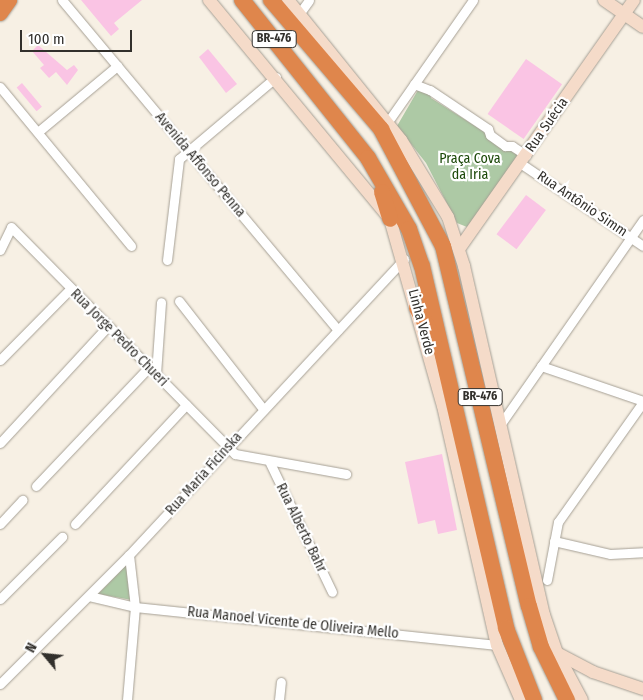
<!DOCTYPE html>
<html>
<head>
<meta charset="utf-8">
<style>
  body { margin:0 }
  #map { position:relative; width:643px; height:700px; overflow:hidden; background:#f7f0e4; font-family:"Fira Sans Condensed",sans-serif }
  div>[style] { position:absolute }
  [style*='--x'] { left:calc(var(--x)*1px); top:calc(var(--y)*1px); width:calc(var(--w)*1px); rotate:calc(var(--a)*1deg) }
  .green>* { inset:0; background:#adc9a5 }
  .building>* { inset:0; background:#fac4e4; transform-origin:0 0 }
  .roads { filter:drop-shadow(0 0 1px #a6a095) drop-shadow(0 0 1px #a6a095) }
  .street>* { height:9px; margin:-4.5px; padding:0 4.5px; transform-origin:4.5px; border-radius:4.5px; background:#fff }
  .secondary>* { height:12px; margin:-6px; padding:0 6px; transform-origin:6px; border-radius:6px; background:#f5dbc9 }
  .highway>* { height:16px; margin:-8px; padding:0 8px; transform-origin:8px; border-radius:8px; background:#df864c }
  span { translate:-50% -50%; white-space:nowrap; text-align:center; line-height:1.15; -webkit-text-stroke:4.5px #fff; paint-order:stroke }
  .shield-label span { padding:1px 4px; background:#fff; border:1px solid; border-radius:4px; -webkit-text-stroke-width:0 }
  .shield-label { font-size:12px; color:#32302c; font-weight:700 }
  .street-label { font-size:14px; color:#32302c }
  .park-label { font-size:14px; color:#1b4808 }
  .north { position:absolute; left:20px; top:630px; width:50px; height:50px; -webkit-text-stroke:4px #fff; paint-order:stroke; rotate:298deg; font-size:14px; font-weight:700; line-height:20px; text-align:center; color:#32302c }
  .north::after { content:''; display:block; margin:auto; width:18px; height:22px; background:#32302c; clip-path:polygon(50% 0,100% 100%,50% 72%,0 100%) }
  .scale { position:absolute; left:20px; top:30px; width:112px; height:22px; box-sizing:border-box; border:2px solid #32302c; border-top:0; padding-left:6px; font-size:15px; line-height:18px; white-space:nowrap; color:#32302c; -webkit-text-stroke:4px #fff; paint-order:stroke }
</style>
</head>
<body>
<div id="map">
  <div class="green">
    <div style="clip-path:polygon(418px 90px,429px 91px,431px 98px,519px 154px,467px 227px,457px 223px,426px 163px,397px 126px)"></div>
    <div style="clip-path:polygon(126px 565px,132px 600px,98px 594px)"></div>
  </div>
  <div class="building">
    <div style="clip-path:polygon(81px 0,142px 0,114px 23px,119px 29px,111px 36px)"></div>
    <div style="clip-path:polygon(38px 45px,67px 70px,74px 65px,78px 70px,67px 85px,56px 72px,49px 78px,40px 68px,44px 65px,32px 51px)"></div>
    <div style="clip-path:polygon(208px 49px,237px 84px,226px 93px,199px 57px)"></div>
    <div style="left:526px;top:59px;width:44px;height:67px;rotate:35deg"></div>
    <div style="left:22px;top:83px;width:31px;height:7px;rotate:50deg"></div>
    <div style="left:526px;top:195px;width:25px;height:49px;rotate:37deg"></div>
    <div style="clip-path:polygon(442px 454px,457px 530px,438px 534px,435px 520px,418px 524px,405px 462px)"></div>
  </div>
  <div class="roads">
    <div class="street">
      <div style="--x:62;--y:0;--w:430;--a:50.1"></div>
      <div style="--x:299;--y:14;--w:17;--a:-54"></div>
      <div style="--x:414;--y:84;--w:17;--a:21"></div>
      <div style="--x:430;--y:90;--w:70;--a:33.9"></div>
      <div style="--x:488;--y:129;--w:6;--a:72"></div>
      <div style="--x:490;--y:135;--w:19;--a:36"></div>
      <div style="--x:505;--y:146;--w:7;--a:0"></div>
      <div style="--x:512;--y:146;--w:17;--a:33"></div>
      <div style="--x:0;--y:87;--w:206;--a:50.5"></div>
      <div style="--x:387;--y:123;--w:150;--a:-55"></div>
      <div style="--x:39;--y:131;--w:102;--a:-39.8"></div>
      <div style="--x:520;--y:163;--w:148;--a:34"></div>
      <div style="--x:0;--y:250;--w:25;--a:-64"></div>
      <div style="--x:11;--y:227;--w:319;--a:45.4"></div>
      <div style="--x:235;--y:454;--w:113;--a:10.2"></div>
      <div style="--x:167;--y:260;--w:102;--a:-83.2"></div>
      <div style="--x:179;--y:159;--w:127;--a:-40.2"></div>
      <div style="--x:179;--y:301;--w:137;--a:52.1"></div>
      <div style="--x:0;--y:360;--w:100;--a:-45.4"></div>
      <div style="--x:541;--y:366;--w:108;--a:18.9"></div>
      <div style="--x:156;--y:374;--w:72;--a:-86"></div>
      <div style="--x:500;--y:425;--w:250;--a:-55.1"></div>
      <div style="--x:0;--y:443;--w:158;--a:-47.3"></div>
      <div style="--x:270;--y:463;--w:143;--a:64.3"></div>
      <div style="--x:36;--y:486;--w:164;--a:-46.5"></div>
      <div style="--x:0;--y:524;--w:33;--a:-47"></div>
      <div style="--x:75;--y:524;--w:163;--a:-47"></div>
      <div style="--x:554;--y:541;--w:57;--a:13.1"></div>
      <div style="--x:610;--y:554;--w:33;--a:-3"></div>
      <div style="--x:547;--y:580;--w:59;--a:-79.3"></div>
      <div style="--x:558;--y:522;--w:147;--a:-54.7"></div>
      <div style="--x:89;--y:596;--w:47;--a:13.4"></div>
      <div style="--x:135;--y:607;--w:364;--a:6"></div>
      <div style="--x:0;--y:599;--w:88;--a:-45"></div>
      <div style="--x:0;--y:684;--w:182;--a:-45"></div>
      <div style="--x:129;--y:555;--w:404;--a:-47.1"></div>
      <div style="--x:127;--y:700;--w:93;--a:-85.1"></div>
      <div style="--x:135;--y:607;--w:52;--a:-96.6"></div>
      <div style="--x:279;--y:700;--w:18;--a:-84"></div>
    </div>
    <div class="secondary">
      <div style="--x:209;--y:0;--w:284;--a:50.4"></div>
      <div style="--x:390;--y:219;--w:194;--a:74.2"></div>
      <div style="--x:443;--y:406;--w:245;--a:77.3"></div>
      <div style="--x:497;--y:645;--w:60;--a:66.4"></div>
      <div style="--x:288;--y:0;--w:180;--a:51.1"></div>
      <div style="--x:401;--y:140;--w:90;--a:58.6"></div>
      <div style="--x:448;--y:217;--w:52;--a:71.9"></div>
      <div style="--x:464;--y:266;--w:358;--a:77.1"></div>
      <div style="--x:544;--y:615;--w:40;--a:71.1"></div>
      <div style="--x:557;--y:653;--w:53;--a:62"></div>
      <div style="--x:604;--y:0;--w:47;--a:34.7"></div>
      <div style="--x:459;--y:249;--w:304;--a:-54.9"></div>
      <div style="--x:557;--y:653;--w:41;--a:27.8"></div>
      <div style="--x:593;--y:672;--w:53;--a:18.8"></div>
    </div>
    <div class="highway">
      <div style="--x:242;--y:0;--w:202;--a:51.4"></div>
      <div style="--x:368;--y:158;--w:82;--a:60"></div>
      <div style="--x:409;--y:229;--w:39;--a:71"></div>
      <div style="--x:422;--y:266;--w:372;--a:76.9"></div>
      <div style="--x:506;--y:628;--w:77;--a:68.7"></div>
      <div style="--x:271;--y:0;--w:170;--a:49.5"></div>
      <div style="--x:381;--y:129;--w:132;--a:62.1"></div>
      <div style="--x:443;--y:246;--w:370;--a:76.6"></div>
      <div style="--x:529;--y:606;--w:43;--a:73.7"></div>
      <div style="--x:541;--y:647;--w:59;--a:63.9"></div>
      <div style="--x:0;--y:13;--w:16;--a:-55"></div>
      <div style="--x:382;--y:192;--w:28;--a:73"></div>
      <div style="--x:417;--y:308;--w:35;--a:61"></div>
    </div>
  </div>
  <div class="shield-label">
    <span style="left:274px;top:39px">BR-476</span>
    <span style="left:480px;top:397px">BR-476</span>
  </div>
  <div class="street-label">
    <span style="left:547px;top:125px;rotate:-55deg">Rua Suécia</span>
    <span style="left:200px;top:165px;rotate:50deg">Avenida Affonso Penna</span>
    <span style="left:582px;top:204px;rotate:34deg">Rua Antônio Simm</span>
    <span style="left:421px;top:322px;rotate:75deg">Linha Verde</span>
    <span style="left:119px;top:338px;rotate:45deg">Rua Jorge Pedro Chueri</span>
    <span style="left:204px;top:474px;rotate:-48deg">Rua Maria Ficinska</span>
    <span style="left:301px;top:528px;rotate:64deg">Rua Alberto Bahr</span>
    <span style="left:293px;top:623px;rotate:6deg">Rua Manoel Vicente de Oliveira Mello</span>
  </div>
  <div class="park-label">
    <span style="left:470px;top:167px">Praça Cova<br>da Iria</span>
  </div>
  <div class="north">N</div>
  <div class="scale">100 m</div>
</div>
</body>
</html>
